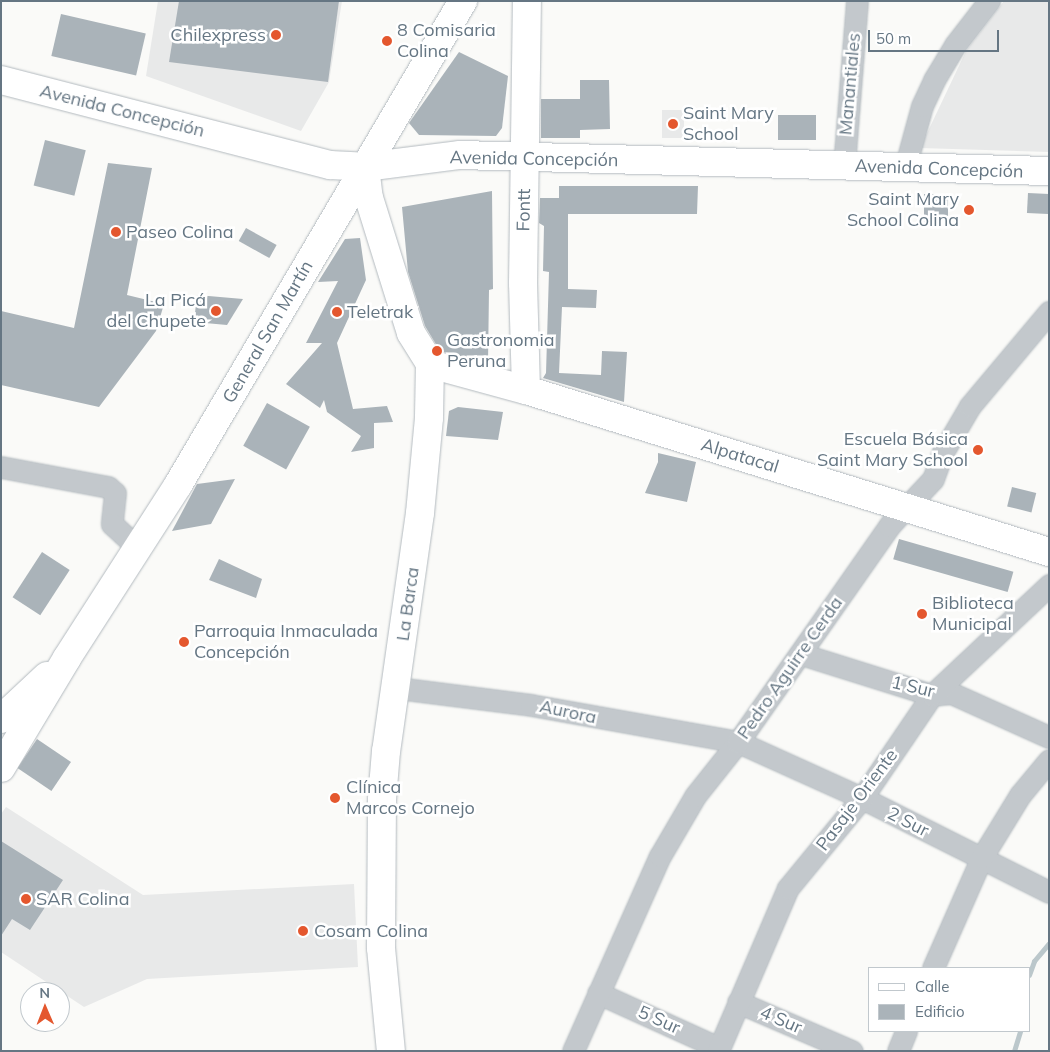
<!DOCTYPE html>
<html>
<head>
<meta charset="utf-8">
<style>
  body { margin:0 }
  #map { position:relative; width:1050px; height:1052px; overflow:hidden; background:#fafaf8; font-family:Mulish,sans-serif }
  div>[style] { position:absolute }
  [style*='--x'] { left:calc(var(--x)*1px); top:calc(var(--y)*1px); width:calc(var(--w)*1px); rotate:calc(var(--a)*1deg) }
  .built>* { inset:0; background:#e8e9e9; transform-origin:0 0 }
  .stream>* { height:5px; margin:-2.5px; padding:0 2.5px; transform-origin:2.5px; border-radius:2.5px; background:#bbc7cb }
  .building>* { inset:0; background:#aab3b9; transform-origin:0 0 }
  .roads { filter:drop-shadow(0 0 1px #b3babf) drop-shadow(0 0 1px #b3babf) }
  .street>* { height:21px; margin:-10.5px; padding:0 10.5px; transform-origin:10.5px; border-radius:10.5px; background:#c3c8cc }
  .secondary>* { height:28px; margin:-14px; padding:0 14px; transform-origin:14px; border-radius:14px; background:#fff }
  .primary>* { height:28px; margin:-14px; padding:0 14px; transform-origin:14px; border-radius:14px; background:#fff }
  .dots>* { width:14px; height:14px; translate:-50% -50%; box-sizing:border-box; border:2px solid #fff; border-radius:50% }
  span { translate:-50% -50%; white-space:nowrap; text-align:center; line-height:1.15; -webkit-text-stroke:5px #fff; paint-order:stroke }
  .poi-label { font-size:18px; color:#657683 }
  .left { translate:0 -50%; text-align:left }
  .right { translate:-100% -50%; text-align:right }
  .street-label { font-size:18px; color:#657683 }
  .frame { position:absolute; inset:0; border:2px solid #657683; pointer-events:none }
  .legend { position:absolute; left:868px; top:967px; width:162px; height:65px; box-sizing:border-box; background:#fff; border:1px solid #c1c8cd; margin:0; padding:6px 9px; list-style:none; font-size:15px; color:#657683 }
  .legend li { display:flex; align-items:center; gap:10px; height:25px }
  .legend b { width:25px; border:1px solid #c1c8cd }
  .north { position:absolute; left:20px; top:982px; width:50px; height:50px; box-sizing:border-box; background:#fff; border:1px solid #c1c8cd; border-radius:50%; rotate:359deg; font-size:14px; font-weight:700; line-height:20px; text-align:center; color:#657683 }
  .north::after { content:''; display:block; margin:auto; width:18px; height:22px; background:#e4572e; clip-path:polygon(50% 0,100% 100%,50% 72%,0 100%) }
  .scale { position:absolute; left:868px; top:30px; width:131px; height:22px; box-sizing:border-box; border:2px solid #657683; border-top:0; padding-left:6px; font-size:15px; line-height:18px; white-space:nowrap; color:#657683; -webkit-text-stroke:4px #fff; paint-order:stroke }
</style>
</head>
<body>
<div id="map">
  <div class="built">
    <div style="clip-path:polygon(158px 1px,342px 1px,329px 82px,301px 131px,146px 76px)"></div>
    <div style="clip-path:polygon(1004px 1px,1049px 1px,1049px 152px,920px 148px,966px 51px)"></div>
    <div style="left:662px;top:110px;width:22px;height:28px"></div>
    <div style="clip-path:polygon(6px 807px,143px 895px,354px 884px,358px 967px,147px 979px,84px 1007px,1px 952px,1px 814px)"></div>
  </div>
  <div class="stream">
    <div style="--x:1029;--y:975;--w:15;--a:-70"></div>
    <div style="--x:1034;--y:961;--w:23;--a:-50"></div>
    <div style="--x:1014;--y:1051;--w:21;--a:-73"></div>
  </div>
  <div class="building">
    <div style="clip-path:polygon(179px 1px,339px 1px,328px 82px,169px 62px)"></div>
    <div style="left:61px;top:14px;width:87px;height:43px;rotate:13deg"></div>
    <div style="clip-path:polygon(459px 52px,508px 76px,502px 128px,496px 136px,419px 135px,409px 123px)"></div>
    <div style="clip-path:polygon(580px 80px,609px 80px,610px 129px,580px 130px,580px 138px,541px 138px,541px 99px,580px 99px)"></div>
    <div style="left:778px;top:115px;width:38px;height:25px"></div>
    <div style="left:45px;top:140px;width:42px;height:47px;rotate:14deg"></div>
    <div style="clip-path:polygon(108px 163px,152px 168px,127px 295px,164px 304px,156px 331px,99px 407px,1px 385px,1px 311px,74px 328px)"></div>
    <div style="clip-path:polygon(559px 186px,698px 186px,697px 214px,568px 214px,568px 289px,597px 290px,596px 308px,562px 307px,559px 373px,601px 375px,602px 351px,627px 352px,624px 402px,543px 378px,546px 373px,549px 272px,543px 271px,544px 226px,539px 223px,540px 198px,559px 198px)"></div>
    <div style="clip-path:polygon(492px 191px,493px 289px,489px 290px,488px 363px,440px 351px,425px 326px,408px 272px,402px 207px)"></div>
    <div style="left:1028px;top:193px;width:21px;height:20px;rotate:3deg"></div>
    <div style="left:924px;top:194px;width:24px;height:29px"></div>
    <div style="left:246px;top:228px;width:35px;height:15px;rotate:29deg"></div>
    <div style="clip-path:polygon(360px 238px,366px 280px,337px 343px,353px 409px,387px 406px,393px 422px,374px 423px,374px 448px,351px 452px,361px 436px,327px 412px,324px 400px,320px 408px,286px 384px,322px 343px,306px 343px,338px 281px,318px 282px,345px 239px)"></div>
    <div style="clip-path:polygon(197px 295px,243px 299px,227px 325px,194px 322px)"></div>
    <div style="left:267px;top:403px;width:49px;height:49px;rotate:29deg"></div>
    <div style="clip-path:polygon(458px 407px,503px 412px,498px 440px,446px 436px,449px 411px)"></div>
    <div style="clip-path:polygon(658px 453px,696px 462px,687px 502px,645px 493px,658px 462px)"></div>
    <div style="clip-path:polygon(235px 479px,211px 524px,172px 531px,197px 484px)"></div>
    <div style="left:1012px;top:487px;width:25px;height:20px;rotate:14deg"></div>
    <div style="left:899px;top:539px;width:119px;height:21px;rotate:16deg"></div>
    <div style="left:42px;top:552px;width:33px;height:54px;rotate:33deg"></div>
    <div style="clip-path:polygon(219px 559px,262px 579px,256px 598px,209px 580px)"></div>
    <div style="left:37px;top:739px;width:41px;height:35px;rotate:34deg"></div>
    <div style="clip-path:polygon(1px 841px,63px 880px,30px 930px,12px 919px,1px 936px)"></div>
  </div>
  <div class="roads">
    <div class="street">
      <div style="--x:844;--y:166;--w:166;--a:-85.5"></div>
      <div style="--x:905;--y:168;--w:64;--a:-74.7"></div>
      <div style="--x:922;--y:106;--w:29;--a:-65"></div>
      <div style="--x:934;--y:80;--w:41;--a:-59"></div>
      <div style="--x:955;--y:45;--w:56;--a:-52.3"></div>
      <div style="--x:1;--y:467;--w:109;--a:10.6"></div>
      <div style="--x:108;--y:487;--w:9;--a:41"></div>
      <div style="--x:115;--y:493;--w:31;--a:96"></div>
      <div style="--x:112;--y:524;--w:34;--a:43"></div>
      <div style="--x:801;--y:654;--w:137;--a:17.4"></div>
      <div style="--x:932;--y:695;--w:19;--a:-6"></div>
      <div style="--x:951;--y:693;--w:107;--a:24.2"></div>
      <div style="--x:397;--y:688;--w:135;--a:7.2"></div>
      <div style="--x:531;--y:705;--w:210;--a:10.1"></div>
      <div style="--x:738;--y:742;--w:136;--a:24.3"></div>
      <div style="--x:862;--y:798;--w:209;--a:26.7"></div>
      <div style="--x:933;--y:968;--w:121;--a:-66.2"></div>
      <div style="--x:982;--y:857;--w:73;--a:-58.5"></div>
      <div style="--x:1020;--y:795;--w:45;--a:-50.4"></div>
      <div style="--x:598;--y:993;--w:133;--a:24.4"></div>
      <div style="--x:738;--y:1002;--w:124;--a:23.3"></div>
      <div style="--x:573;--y:1051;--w:214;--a:-66"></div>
      <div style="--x:660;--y:856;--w:69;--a:-59.7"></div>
      <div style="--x:695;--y:796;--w:69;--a:-51.5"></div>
      <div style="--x:738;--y:742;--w:264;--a:-55"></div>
      <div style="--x:889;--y:526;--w:64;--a:-46.9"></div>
      <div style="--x:933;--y:479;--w:29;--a:-70"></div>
      <div style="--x:943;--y:452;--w:53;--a:-59.6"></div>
      <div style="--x:970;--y:406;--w:123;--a:-50"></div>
      <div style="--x:718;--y:1051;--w:177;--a:-66.8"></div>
      <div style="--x:788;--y:888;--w:117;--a:-50.6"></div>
      <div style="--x:862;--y:798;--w:125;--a:-55.8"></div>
      <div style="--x:932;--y:695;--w:161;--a:-43.2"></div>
      <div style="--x:898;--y:1051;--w:22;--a:-68"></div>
    </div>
    <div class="secondary">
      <div style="--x:1;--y:80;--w:340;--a:14.5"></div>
      <div style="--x:330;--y:165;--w:35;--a:3"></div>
      <div style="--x:365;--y:167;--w:96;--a:-7.2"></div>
      <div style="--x:460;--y:155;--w:589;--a:1.56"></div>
      <div style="--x:365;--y:167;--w:31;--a:83"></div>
      <div style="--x:369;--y:198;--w:141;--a:72.7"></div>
      <div style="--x:411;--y:333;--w:36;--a:58"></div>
      <div style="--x:430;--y:364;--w:54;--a:91.1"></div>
      <div style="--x:429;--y:418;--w:95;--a:95.4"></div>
      <div style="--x:420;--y:513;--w:240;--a:98.1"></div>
      <div style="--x:386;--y:751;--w:49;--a:94.7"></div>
      <div style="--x:382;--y:800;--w:148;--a:90.4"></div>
      <div style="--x:381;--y:948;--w:103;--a:84.5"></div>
      <div style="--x:430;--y:364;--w:99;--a:15.2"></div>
      <div style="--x:526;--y:390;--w:548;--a:17.21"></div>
      <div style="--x:526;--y:390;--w:107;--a:-91.6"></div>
      <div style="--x:523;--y:283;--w:282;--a:-89.2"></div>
    </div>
    <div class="primary">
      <div style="--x:1;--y:719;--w:63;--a:-43.1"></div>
      <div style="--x:1;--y:768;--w:128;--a:-59"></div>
      <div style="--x:67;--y:658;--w:206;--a:-57.3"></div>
      <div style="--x:178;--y:485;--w:562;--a:-59.51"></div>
    </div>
  </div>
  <div class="dots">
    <div style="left:276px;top:35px;background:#e4572e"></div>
    <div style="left:387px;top:41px;background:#e4572e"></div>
    <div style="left:673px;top:124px;background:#e4572e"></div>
    <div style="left:969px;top:210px;background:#e4572e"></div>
    <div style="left:116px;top:232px;background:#e4572e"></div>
    <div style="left:216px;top:311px;background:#e4572e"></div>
    <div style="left:337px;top:312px;background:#e4572e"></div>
    <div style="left:437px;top:351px;background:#e4572e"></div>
    <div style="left:978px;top:450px;background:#e4572e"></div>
    <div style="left:922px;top:614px;background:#e4572e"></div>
    <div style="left:184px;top:642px;background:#e4572e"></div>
    <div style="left:335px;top:798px;background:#e4572e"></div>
    <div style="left:26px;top:899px;background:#e4572e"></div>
    <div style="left:303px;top:931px;background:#e4572e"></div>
  </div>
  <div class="poi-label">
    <span class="left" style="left:397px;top:41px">8 Comisaria<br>Colina</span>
    <span class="right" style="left:266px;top:35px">Chilexpress</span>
    <span class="left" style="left:683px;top:124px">Saint Mary<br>School</span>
    <span class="right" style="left:959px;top:210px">Saint Mary<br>School Colina</span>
    <span class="left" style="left:126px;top:232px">Paseo Colina</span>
    <span class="right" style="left:206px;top:311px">La Picá<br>del Chupete</span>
    <span class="left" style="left:347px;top:312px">Teletrak</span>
    <span class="left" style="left:447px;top:351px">Gastronomia<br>Peruna</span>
    <span class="right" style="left:968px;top:450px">Escuela Básica<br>Saint Mary School</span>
    <span class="left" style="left:932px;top:614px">Biblioteca<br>Municipal</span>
    <span class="left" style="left:194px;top:642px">Parroquia Inmaculada<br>Concepción</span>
    <span class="left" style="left:346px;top:798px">Clínica<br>Marcos Cornejo</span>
    <span class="left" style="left:36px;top:899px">SAR Colina</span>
    <span class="left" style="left:314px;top:931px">Cosam Colina</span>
  </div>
  <div class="street-label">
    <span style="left:850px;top:84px;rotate:-85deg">Manantiales</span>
    <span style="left:122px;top:111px;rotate:14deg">Avenida Concepción</span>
    <span style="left:534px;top:159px;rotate:1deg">Avenida Concepción</span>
    <span style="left:939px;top:169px;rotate:2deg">Avenida Concepción</span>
    <span style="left:524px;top:210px;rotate:-89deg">Fontt</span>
    <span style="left:268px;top:332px;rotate:-60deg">General San Martín</span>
    <span style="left:740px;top:456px;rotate:17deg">Alpatacal</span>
    <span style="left:408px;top:604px;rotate:-82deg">La Barca</span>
    <span style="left:790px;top:668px;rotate:-55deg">Pedro Aguirre Cerda</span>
    <span style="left:913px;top:687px;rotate:13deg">1 Sur</span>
    <span style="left:568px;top:712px;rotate:12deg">Aurora</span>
    <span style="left:857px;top:800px;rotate:-53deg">Pasaje Oriente</span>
    <span style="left:908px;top:822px;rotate:27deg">2 Sur</span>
    <span style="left:659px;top:1020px;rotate:24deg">5 Sur</span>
    <span style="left:781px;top:1020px;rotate:23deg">4 Sur</span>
  </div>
  <div class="frame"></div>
  <ul class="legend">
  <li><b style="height:6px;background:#fff"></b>Calle</li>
  <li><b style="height:14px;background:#aab3b9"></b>Edificio</li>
  </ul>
  <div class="north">N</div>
  <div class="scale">50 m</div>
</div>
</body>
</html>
